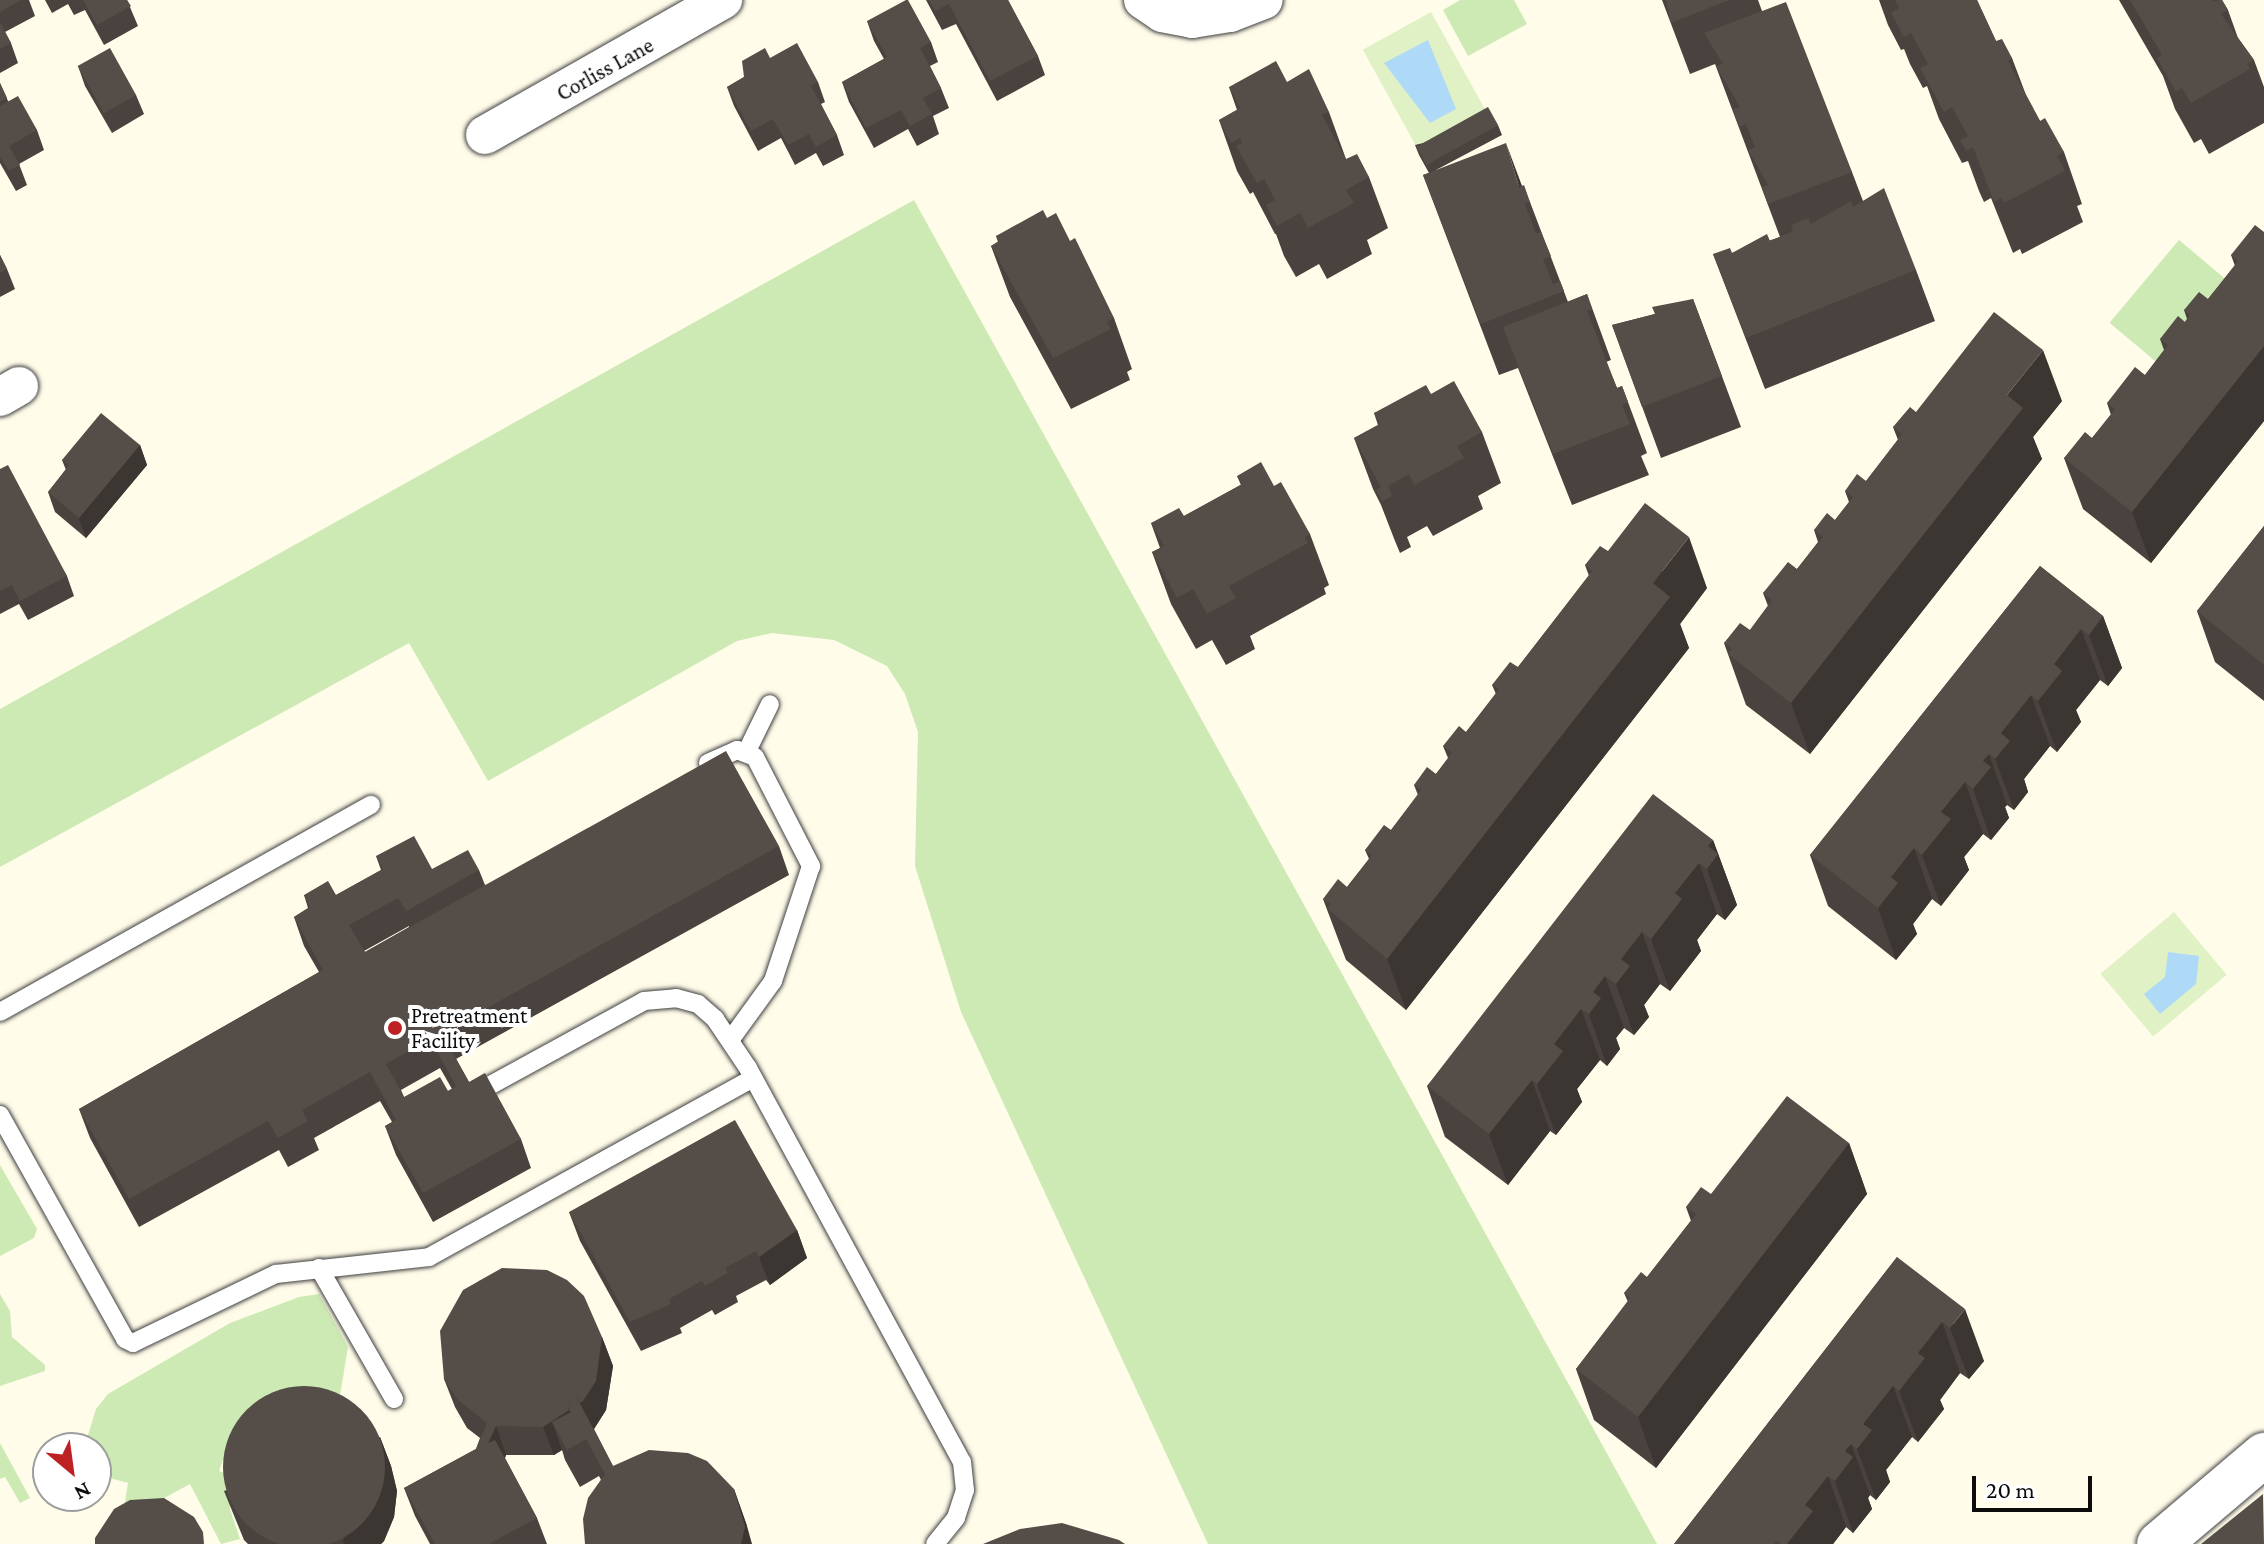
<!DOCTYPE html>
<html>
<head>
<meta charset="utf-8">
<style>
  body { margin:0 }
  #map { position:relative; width:2264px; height:1544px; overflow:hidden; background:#fffcea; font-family:"Crimson Pro",serif }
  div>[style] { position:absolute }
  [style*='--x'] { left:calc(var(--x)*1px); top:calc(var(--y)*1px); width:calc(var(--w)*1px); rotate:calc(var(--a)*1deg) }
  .green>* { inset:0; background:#ceeab4; transform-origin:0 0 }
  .pitch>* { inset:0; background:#e1f1c6; transform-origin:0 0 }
  .water>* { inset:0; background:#aedaf7 }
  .roads { filter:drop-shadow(0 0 2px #3f3f3f) drop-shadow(0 0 2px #3f3f3f) }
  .service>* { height:18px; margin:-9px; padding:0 9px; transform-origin:9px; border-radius:9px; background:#fff }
  .minor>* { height:38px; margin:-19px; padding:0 19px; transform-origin:19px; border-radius:19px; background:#fff }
  .tertiary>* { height:44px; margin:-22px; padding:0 22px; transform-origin:22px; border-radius:22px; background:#fff }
  .wall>* { inset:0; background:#49423e }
  .shaded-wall>* { inset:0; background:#3c3632 }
  .building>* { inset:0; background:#554d48; transform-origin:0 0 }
  .round { border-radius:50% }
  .dots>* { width:22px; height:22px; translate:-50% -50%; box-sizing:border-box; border:4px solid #fff; border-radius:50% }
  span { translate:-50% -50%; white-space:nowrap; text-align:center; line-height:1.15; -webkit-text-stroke:8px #fff; paint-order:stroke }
  .street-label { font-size:22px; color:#0c0c0c }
  .poi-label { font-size:22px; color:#0c0c0c }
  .left { translate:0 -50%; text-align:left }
  .north { position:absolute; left:32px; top:1432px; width:80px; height:80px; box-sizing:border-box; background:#fff; border:2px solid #9e9e9e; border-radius:50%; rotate:151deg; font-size:22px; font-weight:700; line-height:32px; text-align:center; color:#0c0c0c }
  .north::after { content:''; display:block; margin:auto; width:28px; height:36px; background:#be2124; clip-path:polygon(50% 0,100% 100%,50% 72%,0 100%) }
  .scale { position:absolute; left:1972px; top:1476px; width:120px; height:36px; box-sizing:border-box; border:4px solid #0c0c0c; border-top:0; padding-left:10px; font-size:24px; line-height:28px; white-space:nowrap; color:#0c0c0c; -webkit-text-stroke:6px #fff; paint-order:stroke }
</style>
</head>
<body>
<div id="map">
  <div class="green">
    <div style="clip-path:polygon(1460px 0,1514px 0,1527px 24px,1468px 56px,1443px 10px)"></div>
    <div style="clip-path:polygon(914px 200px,1161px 646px,1657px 1544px,1208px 1544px,961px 1012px,915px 866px,918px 732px,905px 694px,887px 666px,834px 640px,772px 633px,737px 641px,488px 781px,409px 643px,0 867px,0 709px)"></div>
    <div style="left:2179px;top:240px;width:73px;height:108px;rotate:40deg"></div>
    <div style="clip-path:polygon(0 1165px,37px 1229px,34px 1238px,0 1256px)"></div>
    <div style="clip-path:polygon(0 1294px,10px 1311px,12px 1337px,45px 1365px,45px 1371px,0 1386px)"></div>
    <div style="clip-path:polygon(319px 1294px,348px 1347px,337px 1414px,225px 1454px,219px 1471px,232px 1476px,230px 1509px,240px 1539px,221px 1544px,190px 1484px,131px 1516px,125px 1502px,128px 1483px,96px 1474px,96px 1448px,84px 1448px,96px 1409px,108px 1394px,230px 1323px,299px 1297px)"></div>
    <div style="clip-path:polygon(0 1443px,30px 1498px,20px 1503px,5px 1477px,0 1479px)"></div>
  </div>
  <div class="pitch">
    <div style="left:1431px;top:12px;width:117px;height:78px;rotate:61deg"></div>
    <div style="left:2174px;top:912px;width:82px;height:96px;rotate:50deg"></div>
  </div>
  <div class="water">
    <div style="clip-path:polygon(1428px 40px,1456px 109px,1430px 123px,1384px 63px)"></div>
    <div style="clip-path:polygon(2168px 952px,2199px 956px,2196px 984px,2160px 1014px,2144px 994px,2165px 977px)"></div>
  </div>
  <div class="roads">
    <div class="service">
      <div style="--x:747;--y:751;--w:52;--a:-63.9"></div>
      <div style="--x:708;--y:763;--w:32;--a:-24"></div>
      <div style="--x:737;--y:750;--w:19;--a:21"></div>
      <div style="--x:755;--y:757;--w:123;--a:62.8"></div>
      <div style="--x:811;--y:866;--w:121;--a:108.3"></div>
      <div style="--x:773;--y:981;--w:72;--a:125.9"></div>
      <div style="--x:0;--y:1012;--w:425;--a:-29.2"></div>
      <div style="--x:489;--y:1086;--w:177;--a:-28.7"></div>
      <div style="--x:644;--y:1001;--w:32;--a:-5"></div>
      <div style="--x:676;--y:998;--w:23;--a:15"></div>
      <div style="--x:698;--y:1004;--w:23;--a:41"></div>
      <div style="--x:715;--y:1019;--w:59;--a:56"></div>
      <div style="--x:748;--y:1068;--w:448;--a:61.5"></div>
      <div style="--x:962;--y:1462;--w:28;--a:84"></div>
      <div style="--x:965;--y:1490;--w:29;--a:108"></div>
      <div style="--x:956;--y:1518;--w:33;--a:129"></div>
      <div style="--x:0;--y:1115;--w:257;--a:60.8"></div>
      <div style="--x:125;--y:1339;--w:9;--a:27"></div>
      <div style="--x:133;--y:1343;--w:159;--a:-25.8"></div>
      <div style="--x:276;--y:1274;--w:154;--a:-6.3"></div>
      <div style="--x:429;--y:1257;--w:370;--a:-28.9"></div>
      <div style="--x:319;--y:1268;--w:151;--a:60.2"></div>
    </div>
    <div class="minor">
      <div style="--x:1143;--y:0;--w:23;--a:34"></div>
      <div style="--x:1162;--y:13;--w:31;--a:11"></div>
      <div style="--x:1192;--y:19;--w:38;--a:-9"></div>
      <div style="--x:1230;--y:13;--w:36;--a:-21"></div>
      <div style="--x:485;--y:135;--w:274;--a:-29.6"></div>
      <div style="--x:0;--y:397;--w:22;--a:-30"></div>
    </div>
    <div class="tertiary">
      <div style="--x:2159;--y:1544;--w:138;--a:-40.3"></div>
    </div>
  </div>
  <div class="wall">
    <div style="clip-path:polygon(0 0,29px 0,35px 16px,5px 32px,11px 43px,18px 63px,0 73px)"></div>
    <div style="clip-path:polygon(45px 0,127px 0,138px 26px,104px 45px,85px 10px,74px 15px,68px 4px,52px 13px)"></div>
    <div style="clip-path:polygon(926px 0,1008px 0,1038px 56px,1045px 75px,997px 101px,956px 24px,942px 30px)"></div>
    <div style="clip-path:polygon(1662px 0,1758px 0,1762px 11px,1852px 172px,1863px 201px,1916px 270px,1935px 321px,1765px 389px,1713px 254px,1732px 253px,1780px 237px,1715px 64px,1690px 74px)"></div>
    <div style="clip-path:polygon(1879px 0,1977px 0,1996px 41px,2012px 58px,2026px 95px,2040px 121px,2064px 152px,2082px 204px,2077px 206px,2083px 222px,2022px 254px,2020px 249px,2013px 253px,1991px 198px,1984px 202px,1979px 191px,1968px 161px,1962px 163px,1939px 119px,1927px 86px,1923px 88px,1910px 64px,1904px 49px,1901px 50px,1888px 25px)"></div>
    <div style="clip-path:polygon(2119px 0,2222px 0,2228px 10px,2238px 38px,2254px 60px,2264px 87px,2264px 123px,2209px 154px,2201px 139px,2194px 143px,2175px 109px,2163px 76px)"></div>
    <div style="clip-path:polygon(867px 21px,931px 42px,938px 62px,930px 66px,941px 88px,949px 108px,933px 116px,939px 134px,917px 146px,908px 129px,874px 148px,849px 102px,842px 82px,884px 59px,874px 41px)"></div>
    <div style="clip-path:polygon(770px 58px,818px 82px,825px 102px,821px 104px,837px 135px,844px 155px,823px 166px,816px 153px,795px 165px,781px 138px,758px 151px,734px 106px,727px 87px,744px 77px)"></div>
    <div style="clip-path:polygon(78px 66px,136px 95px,144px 114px,112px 133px,85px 86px)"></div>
    <div style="clip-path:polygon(1287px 82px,1329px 112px,1346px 159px,1369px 177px,1388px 228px,1367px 240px,1372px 254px,1327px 279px,1319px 264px,1296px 277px,1284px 256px,1276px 234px,1275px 234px,1253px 192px,1250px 194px,1237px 171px,1219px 120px,1237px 110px,1229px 87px)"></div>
    <div style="clip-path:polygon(0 83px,8px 101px,37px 130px,44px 150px,19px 164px,27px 185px,16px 191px,0 163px)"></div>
    <div style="clip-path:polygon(1498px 125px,1502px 135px,1436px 170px,1522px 186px,1530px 202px,1568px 302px,1587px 294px,1611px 360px,1606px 362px,1617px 388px,1622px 386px,1647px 453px,1641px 456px,1649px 475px,1572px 505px,1518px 368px,1499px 375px,1423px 175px,1429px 173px,1419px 155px,1415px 145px)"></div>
    <div style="clip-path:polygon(1047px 218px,1114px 318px,1132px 369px,1127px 372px,1130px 380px,1071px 409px,1010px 297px,991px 246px,998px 242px,996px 236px)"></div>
    <div style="clip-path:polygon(2264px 232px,2264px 421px,2151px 563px,2083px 509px,2064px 458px,2092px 438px,2111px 415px,2107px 403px,2145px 375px,2164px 350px,2160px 339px,2185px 322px,2187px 319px,2184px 310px,2208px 299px,2235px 266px,2231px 255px)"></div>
    <div style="clip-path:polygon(0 255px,7px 269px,15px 289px,0 297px)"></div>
    <div style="clip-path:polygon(1693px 299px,1741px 427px,1661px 458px,1612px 325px,1655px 314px)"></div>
    <div style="clip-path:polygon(1431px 394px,1482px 432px,1501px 483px,1478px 496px,1483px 509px,1433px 536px,1427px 526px,1407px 537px,1411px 547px,1400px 553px,1395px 541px,1381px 505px,1373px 489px,1354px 438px,1378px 425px,1374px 413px)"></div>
    <div style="clip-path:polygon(2062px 401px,2033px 437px,2042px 459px,1810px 754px,1746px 705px,1724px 643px,1750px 630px,1768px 606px,1763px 593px,1797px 569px,1818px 542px,1814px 530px,1835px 520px,1849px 502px,1845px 491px,1866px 481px,1898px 440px,1893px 427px,1916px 412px)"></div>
    <div style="clip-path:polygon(140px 445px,147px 465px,86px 538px,55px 512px,48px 492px,66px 470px,62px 460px)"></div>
    <div style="clip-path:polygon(0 469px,67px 576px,74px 596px,28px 620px,19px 604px,0 614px)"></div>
    <div style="clip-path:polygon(1237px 476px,1274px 486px,1310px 534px,1329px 585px,1324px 588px,1326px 594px,1250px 636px,1255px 649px,1226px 665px,1212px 640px,1196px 649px,1171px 604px,1152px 552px,1160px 548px,1151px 523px,1184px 516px,1241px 485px)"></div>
    <div style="clip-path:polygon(2264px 526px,2264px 701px,2215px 662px,2197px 611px)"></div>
    <div style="clip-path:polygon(1608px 551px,1707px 588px,1680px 624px,1689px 648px,1406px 1010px,1346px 960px,1323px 899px,1347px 887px,1369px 859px,1365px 850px,1391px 830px,1418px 795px,1414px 785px,1436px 774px,1448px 758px,1443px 746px,1466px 732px,1496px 694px,1492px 685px,1518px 667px,1589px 576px,1585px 565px)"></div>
    <div style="clip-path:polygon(2040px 566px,2103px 616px,2122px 668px,2108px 686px,2100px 680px,2076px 710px,2081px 722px,2057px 752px,2050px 746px,2024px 779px,2028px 792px,2014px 810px,2007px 805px,2005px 807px,2009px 818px,1991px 840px,1983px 834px,1964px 857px,1969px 870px,1941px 906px,1932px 899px,1913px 924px,1917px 934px,1896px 960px,1828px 906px,1810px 855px)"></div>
    <div style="clip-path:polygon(1713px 840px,1737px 905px,1725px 920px,1717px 914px,1697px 940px,1701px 951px,1670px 991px,1660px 984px,1644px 1005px,1649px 1017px,1634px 1035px,1624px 1028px,1616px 1038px,1620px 1049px,1607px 1066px,1600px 1060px,1577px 1089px,1582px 1102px,1556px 1135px,1550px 1131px,1508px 1185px,1445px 1137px,1427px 1086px)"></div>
    <div style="clip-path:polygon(evenodd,779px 846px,789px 875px,456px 1059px,469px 1082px,521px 1139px,531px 1168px,433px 1222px,396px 1155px,385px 1126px,392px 1122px,380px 1101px,314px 1138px,319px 1150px,288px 1167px,279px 1150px,139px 1227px,90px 1138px,79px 1109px,319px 972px,304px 946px,294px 917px,308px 908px,304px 895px,336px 895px,381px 870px,376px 856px,432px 869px,479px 870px,485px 885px,779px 846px,409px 926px,409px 927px,365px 952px,364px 951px,409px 926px,779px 846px,440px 1068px,452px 1089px,448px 1091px,404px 1097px,401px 1090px,440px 1068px)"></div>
    <div style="clip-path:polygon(1849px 1143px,1867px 1194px,1656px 1468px,1594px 1420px,1576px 1369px,1628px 1302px,1624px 1293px,1647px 1277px,1691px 1221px,1686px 1207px,1711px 1194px)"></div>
    <div style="clip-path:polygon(569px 1212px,797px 1230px,807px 1258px,770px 1285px,766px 1280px,736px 1296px,738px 1302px,715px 1315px,712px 1310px,680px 1328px,682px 1333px,641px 1351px,580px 1241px)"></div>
    <div style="clip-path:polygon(1897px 1257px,1984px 1361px,1969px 1379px,1960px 1373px,1940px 1400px,1944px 1409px,1918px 1442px,1912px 1437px,1886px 1470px,1890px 1482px,1876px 1500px,1870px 1495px,1868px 1498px,1872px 1509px,1853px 1533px,1846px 1527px,1833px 1544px,1674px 1544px)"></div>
    <div style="clip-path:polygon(602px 1337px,613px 1366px,606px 1410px,594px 1429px,613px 1466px,734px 1489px,747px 1526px,601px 1480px,599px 1476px,580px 1487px,565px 1460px,562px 1450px,554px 1455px,506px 1455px,505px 1458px,537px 1518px,547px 1544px,430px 1544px,415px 1516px,404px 1488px,476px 1449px,480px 1438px,467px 1428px,455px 1407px,444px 1379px)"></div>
    <div style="clip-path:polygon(380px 1437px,391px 1466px,397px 1491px,394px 1517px,384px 1541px,381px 1544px,248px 1544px,244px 1540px,224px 1491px)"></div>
  </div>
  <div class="shaded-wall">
    <div style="clip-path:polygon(1506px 143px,1525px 194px,1519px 187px)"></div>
    <div style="clip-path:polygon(2264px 346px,2264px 421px,2151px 563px,2132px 512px)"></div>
    <div style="clip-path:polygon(2043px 350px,2062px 401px,2033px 437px,2042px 459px,1810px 754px,1791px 703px,2007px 395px)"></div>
    <div style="clip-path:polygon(140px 445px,147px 465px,86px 538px,79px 518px)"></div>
    <div style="clip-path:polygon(1689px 537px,1707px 588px,1680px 624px,1689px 648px,1406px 1010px,1387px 959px,1653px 583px)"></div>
    <div style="clip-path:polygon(2103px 616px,2122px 668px,2108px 686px,2089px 635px)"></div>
    <div style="clip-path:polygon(2081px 629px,2100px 680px,2076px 710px,2081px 722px,2057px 752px,2038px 701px,2054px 664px)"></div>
    <div style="clip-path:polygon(2031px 695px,2050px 746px,2024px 779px,2028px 792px,2014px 810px,1995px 759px,2001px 733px)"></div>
    <div style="clip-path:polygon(1989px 754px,2007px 805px,2005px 807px,2009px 818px,1991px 840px,1973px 789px,1983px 761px)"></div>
    <div style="clip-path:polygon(1965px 782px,1983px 834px,1964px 857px,1969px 870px,1941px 906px,1922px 855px,1941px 812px)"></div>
    <div style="clip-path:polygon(1713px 840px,1737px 905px,1725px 920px,1707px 869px,1708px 846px)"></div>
    <div style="clip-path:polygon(1914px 848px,1932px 899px,1913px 924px,1917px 934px,1896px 960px,1878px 908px,1891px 877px)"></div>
    <div style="clip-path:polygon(1699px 863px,1717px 914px,1697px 940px,1701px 951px,1670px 991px,1651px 939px,1675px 893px)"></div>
    <div style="clip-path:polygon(1642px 932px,1660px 984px,1644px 1005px,1649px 1017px,1634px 1035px,1616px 984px,1621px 959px)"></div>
    <div style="clip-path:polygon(1605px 976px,1624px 1028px,1616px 1038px,1620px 1049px,1607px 1066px,1589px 1014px,1593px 992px)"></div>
    <div style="clip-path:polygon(1581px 1009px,1600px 1060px,1577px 1089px,1582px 1102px,1556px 1135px,1537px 1084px,1554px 1044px)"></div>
    <div style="clip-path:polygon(1532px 1080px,1550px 1131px,1508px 1185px,1489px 1134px)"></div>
    <div style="clip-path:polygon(1849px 1143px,1867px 1194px,1656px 1468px,1638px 1417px)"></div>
    <div style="clip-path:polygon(797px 1230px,807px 1258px,770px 1285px,759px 1257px)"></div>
    <div style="clip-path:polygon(1965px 1309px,1984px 1361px,1969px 1379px,1950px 1328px)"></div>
    <div style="clip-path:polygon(1942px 1322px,1960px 1373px,1940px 1400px,1944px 1409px,1918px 1442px,1899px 1391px,1918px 1353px)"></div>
    <div style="clip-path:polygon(602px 1337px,613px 1366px,606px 1410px,594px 1429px,570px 1409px)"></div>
    <div style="clip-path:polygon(1893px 1386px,1912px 1437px,1886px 1470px,1890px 1482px,1876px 1500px,1857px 1449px,1863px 1424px)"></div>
    <div style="clip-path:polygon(569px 1410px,580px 1439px,552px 1422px,562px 1450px,554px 1455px,543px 1427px)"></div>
    <div style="clip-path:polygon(496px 1426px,506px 1455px,499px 1472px,488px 1443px)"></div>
    <div style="clip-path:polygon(380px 1437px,391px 1466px,397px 1491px,394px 1517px,384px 1541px,381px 1544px,344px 1544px,343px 1541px)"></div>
    <div style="clip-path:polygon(1851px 1444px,1870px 1495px,1868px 1498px,1872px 1509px,1853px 1533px,1835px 1481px,1845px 1451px)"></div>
    <div style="clip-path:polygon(1828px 1476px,1846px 1527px,1833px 1544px,1787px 1544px,1805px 1505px)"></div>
    <div style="clip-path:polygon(734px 1489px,747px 1526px,752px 1544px,741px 1544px)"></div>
  </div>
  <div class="building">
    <div style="clip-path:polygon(0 0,21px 0,0 12px)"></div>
    <div style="clip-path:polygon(83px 0,127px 0,131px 6px,97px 25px)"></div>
    <div style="clip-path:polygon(906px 0,908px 0,931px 42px,920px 48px,941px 88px,923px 98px,932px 114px,910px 126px,901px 110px,866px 128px,842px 82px,887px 57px,867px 21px)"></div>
    <div style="clip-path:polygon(929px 0,1008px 0,1038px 56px,990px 81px,949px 4px,935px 11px)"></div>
    <div style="clip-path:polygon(1666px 0,1729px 0,1671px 23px)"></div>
    <div style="clip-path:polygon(1895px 0,1977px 0,1996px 41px,2002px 39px,2012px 58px,2008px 61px,2040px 121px,2045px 118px,2064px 152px,2057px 156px,2065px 171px,2004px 203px,2001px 198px,1994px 202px,1973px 147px,1966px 151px,1960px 140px,1968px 136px,1952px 107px,1944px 112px,1920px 68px,1928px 64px,1911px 33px,1904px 37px,1891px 13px,1899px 8px)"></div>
    <div style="clip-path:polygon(2130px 0,2212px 0,2214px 2px,2218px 0,2222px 0,2228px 10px,2221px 14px,2254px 60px,2247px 64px,2250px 69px,2191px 103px,2182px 88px,2176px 92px,2157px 58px,2162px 55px)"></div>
    <div style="clip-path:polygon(1786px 2px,1852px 172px,1768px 204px,1762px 187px,1768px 185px,1748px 150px,1755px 147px,1746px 124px,1739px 127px,1733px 109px,1740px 107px,1716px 66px,1723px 64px,1704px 33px)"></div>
    <div style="clip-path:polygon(0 22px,11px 43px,0 49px)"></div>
    <div style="clip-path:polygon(797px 43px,818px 82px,811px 86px,837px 135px,816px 147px,809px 134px,788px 145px,773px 119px,751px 131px,727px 87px,744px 77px,742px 61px,765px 48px,770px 58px)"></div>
    <div style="left:110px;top:48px;width:54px;height:37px;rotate:61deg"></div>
    <div style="clip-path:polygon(1276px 61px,1287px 82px,1309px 69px,1329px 112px,1322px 115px,1346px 159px,1357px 154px,1369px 177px,1346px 190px,1354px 203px,1308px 228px,1300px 213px,1277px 226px,1266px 205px,1275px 200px,1264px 179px,1257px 183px,1236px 146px,1242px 143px,1240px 138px,1231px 143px,1219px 120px,1240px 108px,1229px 87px)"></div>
    <div style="clip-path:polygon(0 83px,7px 98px,0 102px)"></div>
    <div style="clip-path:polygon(18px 96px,37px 130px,9px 146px,20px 165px,9px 171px,0 156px,0 106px)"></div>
    <div style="left:1488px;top:107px;width:21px;height:82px;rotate:61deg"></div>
    <div style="clip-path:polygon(1506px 143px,1519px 187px,1524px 185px,1530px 202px,1525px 204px,1536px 234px,1541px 232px,1551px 256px,1543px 259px,1553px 284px,1560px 281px,1564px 291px,1481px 324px,1423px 175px)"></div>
    <div style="clip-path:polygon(1884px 188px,1916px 270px,1746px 338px,1713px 254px,1730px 248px,1732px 253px,1767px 234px,1770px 241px,1793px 231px,1791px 225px,1808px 218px,1811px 224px,1851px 201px,1853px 207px)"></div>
    <div style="clip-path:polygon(1043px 210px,1047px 218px,1056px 213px,1070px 241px,1075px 238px,1114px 318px,1107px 322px,1111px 329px,1053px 358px,991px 246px,999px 241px,996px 236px)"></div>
    <div style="clip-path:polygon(2255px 225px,2264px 232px,2264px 346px,2132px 512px,2064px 458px,2085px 432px,2092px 438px,2115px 409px,2107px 403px,2135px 367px,2145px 375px,2168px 345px,2160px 339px,2178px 316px,2185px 322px,2190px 315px,2184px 310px,2199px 292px,2208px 299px,2238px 261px,2231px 255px)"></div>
    <div style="clip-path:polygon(0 255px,7px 269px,0 273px)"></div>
    <div style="clip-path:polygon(1587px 294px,1592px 309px,1587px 311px,1617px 388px,1622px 386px,1628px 402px,1622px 405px,1630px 424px,1553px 454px,1503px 327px)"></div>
    <div style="clip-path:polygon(1693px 299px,1722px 376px,1642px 407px,1612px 325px,1655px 314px,1652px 307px)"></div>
    <div style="clip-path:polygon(1994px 312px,2043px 350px,2007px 395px,2023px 408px,1791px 703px,1728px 654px,1732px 649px,1724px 643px,1740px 623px,1750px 630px,1772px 600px,1763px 593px,1788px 562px,1797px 569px,1823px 537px,1814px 530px,1827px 513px,1835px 520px,1853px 497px,1845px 491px,1857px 474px,1866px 481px,1902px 434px,1893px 427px,1910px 407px,1916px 412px)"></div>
    <div style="clip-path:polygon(1454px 381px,1482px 432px,1457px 446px,1464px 458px,1414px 485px,1409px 474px,1388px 486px,1392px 496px,1382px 501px,1376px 490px,1381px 487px,1354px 438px,1380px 424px,1374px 413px,1426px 385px,1431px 394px)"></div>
    <div style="clip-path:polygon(101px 413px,140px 445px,79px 518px,48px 492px,69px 465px,62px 460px)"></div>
    <div style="clip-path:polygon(1261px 462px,1274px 486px,1281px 482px,1310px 534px,1305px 537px,1308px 543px,1229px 586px,1236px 598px,1207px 614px,1193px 589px,1177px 598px,1152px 552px,1164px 546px,1151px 523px,1179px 508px,1184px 516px,1242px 484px,1237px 476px)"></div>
    <div style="clip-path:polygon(8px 465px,67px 576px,20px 601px,12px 585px,0 591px,0 469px)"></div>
    <div style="clip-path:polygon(1645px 503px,1689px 537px,1653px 583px,1670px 597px,1387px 959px,1328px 909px,1331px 904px,1323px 899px,1338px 879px,1347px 887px,1372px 855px,1365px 850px,1384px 825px,1391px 830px,1421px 790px,1414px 785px,1427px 767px,1436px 774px,1452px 753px,1443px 746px,1459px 726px,1466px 732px,1499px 689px,1492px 685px,1510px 662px,1518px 667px,1592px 571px,1585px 565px,1600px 546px,1608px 551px)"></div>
    <div style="clip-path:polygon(2264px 526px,2264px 665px,2197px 611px)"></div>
    <div style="clip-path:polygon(2040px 566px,2103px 616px,2089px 635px,2081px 629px,2054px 664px,2062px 671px,2038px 701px,2031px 695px,2001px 733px,2010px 741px,1995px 759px,1989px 754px,1983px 761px,1991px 767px,1973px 789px,1965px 782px,1941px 812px,1951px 819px,1922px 855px,1914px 848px,1891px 877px,1898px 883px,1878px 908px,1810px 855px)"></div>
    <div style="clip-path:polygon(evenodd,726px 751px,779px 846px,442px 1033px,469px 1082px,485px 1073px,521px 1139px,423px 1193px,385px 1126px,396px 1120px,370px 1072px,302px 1110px,308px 1121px,278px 1138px,268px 1121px,129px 1199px,79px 1109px,323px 970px,294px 917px,310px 907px,304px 895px,328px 881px,336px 895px,383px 869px,376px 856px,414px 836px,432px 869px,468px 850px,479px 870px,406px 911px,398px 898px,349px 925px,365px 952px,726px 751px,430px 1039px,456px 1086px,448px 1091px,440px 1077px,404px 1097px,386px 1064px,430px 1039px)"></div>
    <div style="clip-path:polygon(1653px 794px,1713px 840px,1708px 846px,1718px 854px,1707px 869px,1699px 863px,1675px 893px,1682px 899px,1651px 939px,1642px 932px,1621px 959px,1630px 966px,1616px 984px,1605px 976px,1593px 992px,1601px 998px,1589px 1014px,1581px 1009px,1554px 1044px,1563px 1051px,1537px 1084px,1532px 1080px,1489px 1134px,1427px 1086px)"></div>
    <div style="clip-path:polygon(1787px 1096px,1849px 1143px,1638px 1417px,1576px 1369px,1630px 1298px,1624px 1293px,1641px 1272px,1647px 1277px,1696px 1214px,1686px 1207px,1701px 1187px,1711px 1194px)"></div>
    <div style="clip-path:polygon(735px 1120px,797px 1230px,759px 1257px,756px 1251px,725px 1268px,728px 1273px,705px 1286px,702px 1281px,669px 1299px,671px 1304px,630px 1322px,569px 1212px)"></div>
    <div style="clip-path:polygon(1897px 1257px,1965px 1309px,1950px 1328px,1942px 1322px,1918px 1353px,1925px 1358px,1899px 1391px,1893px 1386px,1863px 1424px,1872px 1430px,1857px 1449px,1851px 1444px,1845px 1451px,1853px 1457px,1835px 1481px,1828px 1476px,1805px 1505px,1813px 1511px,1787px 1544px,1781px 1544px,1777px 1541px,1774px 1544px,1674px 1544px)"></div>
    <div style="clip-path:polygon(502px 1268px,547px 1270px,567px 1280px,584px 1296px,602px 1337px,596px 1381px,583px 1401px,580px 1403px,576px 1396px,567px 1404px,569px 1410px,543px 1427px,496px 1426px,488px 1443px,495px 1440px,537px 1518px,489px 1544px,435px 1544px,404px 1488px,476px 1449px,487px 1423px,457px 1399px,444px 1379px,440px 1331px,463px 1290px)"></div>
    <div class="round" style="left:223px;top:1386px;width:162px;height:162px"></div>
    <div style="clip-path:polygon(576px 1396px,613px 1466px,649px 1450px,688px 1453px,707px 1461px,734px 1489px,745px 1527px,741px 1544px,585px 1544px,583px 1519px,588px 1498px,605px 1474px,586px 1439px,567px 1450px,552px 1422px,571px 1412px,567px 1404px)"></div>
    <div style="clip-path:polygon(2263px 1494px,2264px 1544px,2201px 1544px)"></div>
    <div style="clip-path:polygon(164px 1498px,194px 1517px,203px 1532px,204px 1544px,95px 1544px,95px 1538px,114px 1509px,130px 1500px)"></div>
    <div style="clip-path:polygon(1062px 1523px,1119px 1540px,1125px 1544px,983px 1544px,1020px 1529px)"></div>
  </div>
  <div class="dots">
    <div style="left:395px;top:1028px;background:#be2124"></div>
  </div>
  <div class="street-label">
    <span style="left:605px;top:69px;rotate:-29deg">Corliss Lane</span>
  </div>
  <div class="poi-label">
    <span class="left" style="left:411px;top:1028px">Pretreatment<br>Facility</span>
  </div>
  <div class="north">N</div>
  <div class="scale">20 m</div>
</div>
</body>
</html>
